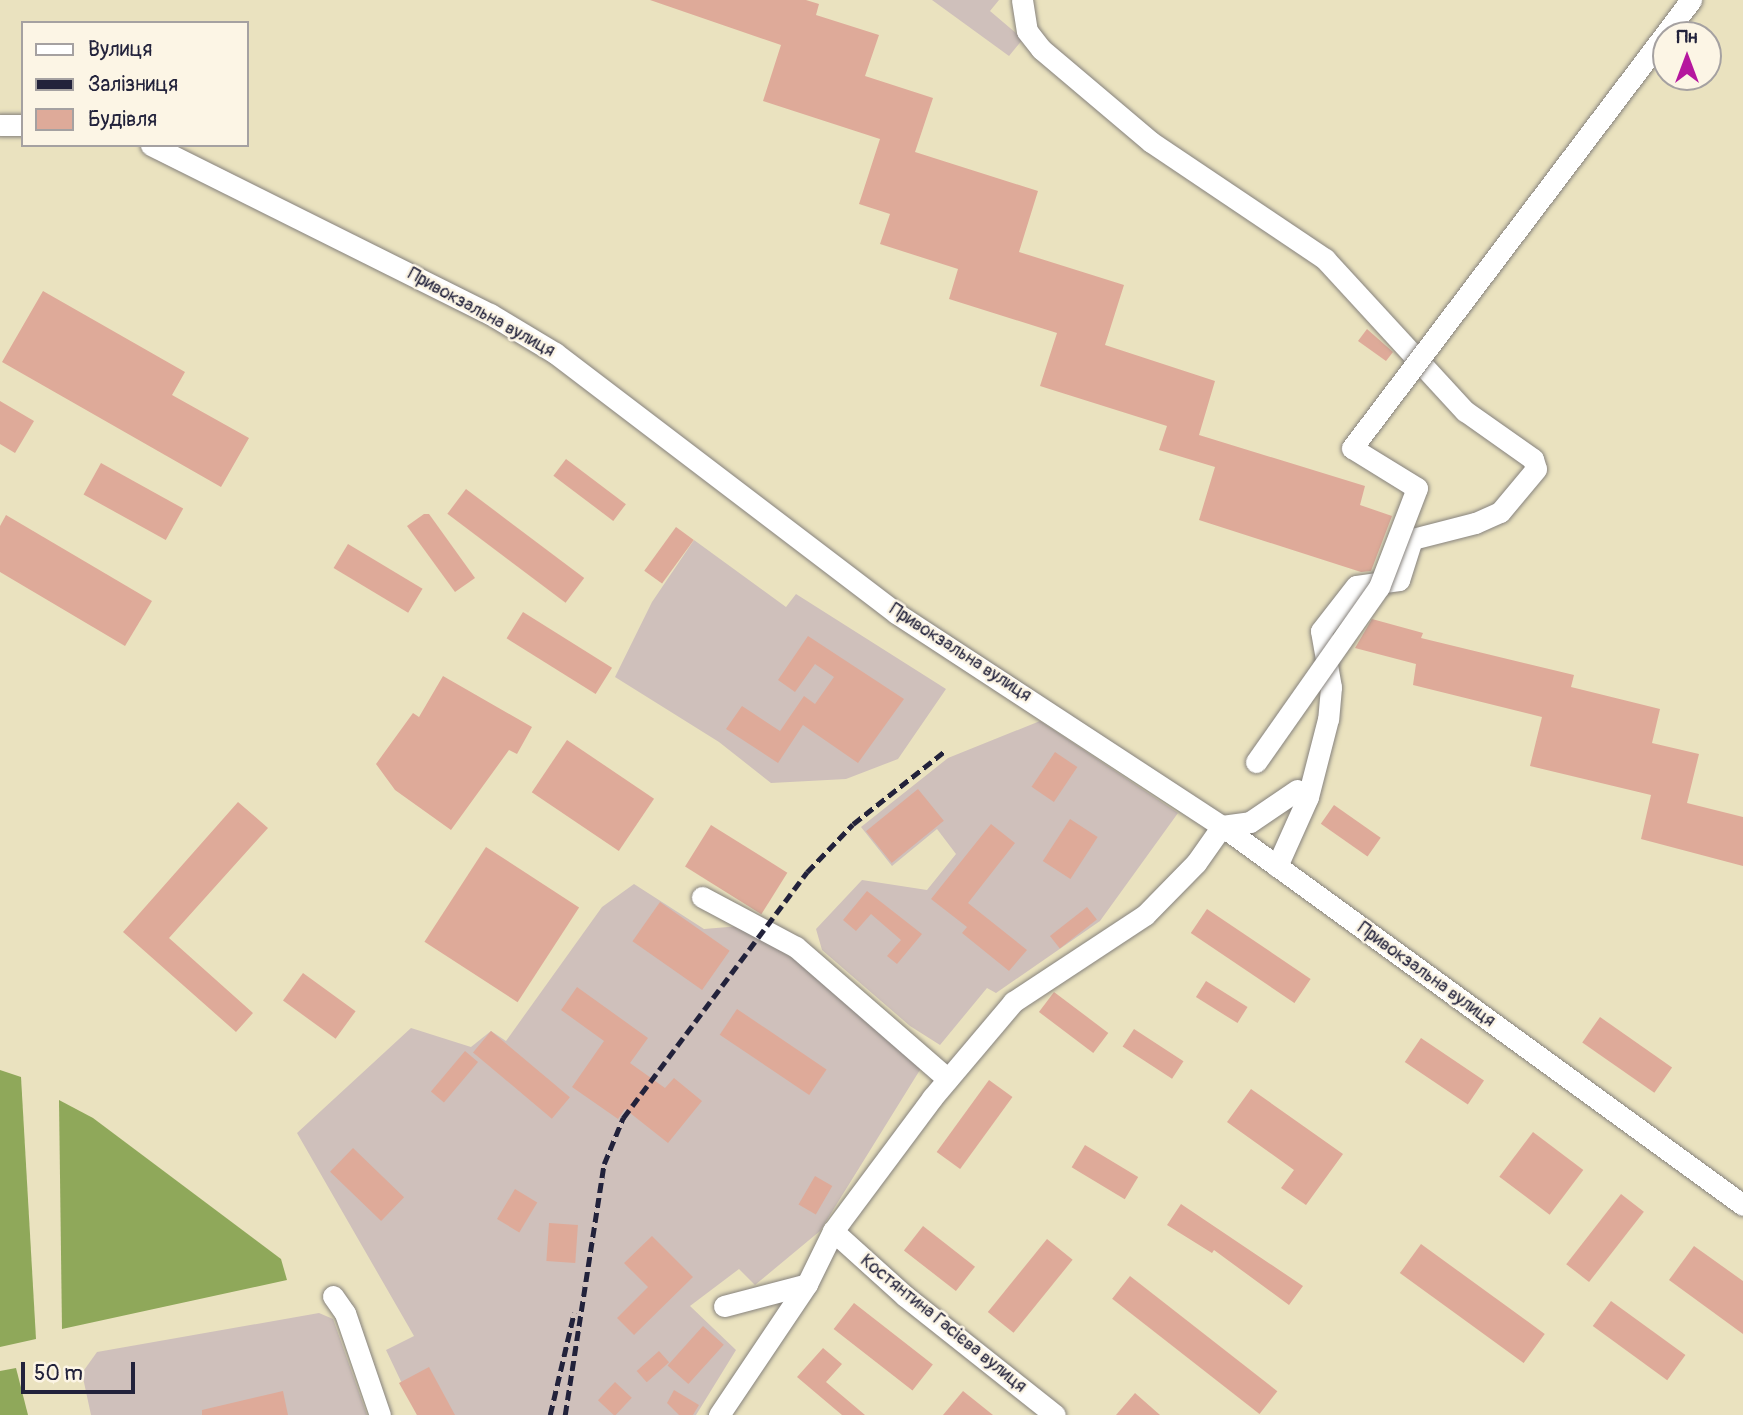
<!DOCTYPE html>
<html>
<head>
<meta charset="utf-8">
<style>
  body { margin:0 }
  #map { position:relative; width:1743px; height:1415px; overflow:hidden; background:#eae2bf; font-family:Pangolin,sans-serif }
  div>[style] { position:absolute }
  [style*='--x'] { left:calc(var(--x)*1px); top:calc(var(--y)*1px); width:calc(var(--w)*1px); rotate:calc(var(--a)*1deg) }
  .industrial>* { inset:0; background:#cfc0bb }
  .forest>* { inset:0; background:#8fa85a }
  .building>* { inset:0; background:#deaa99; transform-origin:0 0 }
  .roads { filter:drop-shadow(0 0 2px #86827d) drop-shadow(0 0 2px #86827d) }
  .minor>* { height:21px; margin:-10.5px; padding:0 10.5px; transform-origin:10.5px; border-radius:10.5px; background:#fff }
  .rail>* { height:4.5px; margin-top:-2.25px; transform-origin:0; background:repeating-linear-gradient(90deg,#22223b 0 10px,transparent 0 15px) }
  .bridges { filter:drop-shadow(0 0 2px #86827d) drop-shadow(0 0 2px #86827d) }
  .minor-bridge>* { height:21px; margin:-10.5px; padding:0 10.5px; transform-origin:10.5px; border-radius:10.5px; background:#fff }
  span { translate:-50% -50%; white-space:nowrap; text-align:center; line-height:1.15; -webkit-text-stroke:5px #fcf5e5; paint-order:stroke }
  .street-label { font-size:18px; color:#22223b }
  .legend { position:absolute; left:21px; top:21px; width:228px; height:126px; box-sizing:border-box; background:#fcf5e5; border:2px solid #a5a1a1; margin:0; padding:9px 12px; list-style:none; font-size:21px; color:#22223b }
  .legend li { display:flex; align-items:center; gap:14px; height:35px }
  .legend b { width:35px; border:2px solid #a5a1a1 }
  .north { position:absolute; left:1652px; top:21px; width:70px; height:70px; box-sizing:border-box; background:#fcf5e5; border:2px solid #a5a1a1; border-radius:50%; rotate:0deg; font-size:19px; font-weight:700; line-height:28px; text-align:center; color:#22223b }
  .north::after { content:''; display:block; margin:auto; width:24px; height:32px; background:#b5179e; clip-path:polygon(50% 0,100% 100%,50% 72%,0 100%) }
  .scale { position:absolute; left:21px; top:1362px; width:114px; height:32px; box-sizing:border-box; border:4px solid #22223b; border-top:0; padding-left:9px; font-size:21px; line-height:24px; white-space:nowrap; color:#22223b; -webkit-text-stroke:5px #fcf5e5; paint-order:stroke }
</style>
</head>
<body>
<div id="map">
  <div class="industrial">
    <div style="clip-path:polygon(932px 0,999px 0,990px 11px,1023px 39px,1009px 56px)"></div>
    <div style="clip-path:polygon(694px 540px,786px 607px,796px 594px,946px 689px,898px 759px,846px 779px,771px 783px,719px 742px,615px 677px,652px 602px)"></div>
    <div style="clip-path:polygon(1040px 721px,1178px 813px,1100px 921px,996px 993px,987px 988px,940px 1045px,910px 1026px,822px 950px,816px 929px,862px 880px,927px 890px,956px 854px,937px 829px,892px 866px,861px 827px,948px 758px)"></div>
    <div style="clip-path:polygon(634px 884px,704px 929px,740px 926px,807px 967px,923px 1065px,820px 1231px,755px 1285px,739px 1269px,690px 1306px,736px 1350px,696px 1415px,417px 1415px,386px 1350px,414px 1336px,297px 1133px,411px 1028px,471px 1047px,491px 1031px,506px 1041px,602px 907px)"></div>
    <div style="clip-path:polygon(319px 1313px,333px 1319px,367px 1415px,91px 1415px,82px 1373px,97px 1352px)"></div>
  </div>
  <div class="forest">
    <div style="clip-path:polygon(0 1070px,21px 1077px,36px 1339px,0 1347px)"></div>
    <div style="clip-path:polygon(59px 1100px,93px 1118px,281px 1259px,287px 1280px,62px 1329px)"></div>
    <div style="clip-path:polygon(16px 1368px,28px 1415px,0 1415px,0 1371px)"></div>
  </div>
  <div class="building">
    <div style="clip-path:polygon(650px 0,806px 0,819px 4px,816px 15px,879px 35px,865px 76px,933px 98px,915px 152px,1038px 191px,1019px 252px,1124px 285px,1105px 345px,1215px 381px,1199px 435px,1365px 486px,1360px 505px,1392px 516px,1371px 571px,1361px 572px,1199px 520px,1215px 467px,1159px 450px,1167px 426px,1040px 386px,1057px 333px,949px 299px,958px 269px,880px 244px,890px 214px,859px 204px,880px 139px,763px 101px,781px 45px)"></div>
    <div style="clip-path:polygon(43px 291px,185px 372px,172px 395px,249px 438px,221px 487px,2px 362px)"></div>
    <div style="clip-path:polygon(1367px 329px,1393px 352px,1386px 361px,1358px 341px)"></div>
    <div style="clip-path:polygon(0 401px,34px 421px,15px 453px,0 444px)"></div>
    <div style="left:566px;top:459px;width:75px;height:21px;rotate:37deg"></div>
    <div style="left:101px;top:463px;width:94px;height:36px;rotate:29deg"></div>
    <div style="left:466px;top:489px;width:148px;height:31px;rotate:37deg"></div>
    <div style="clip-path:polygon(424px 514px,429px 514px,475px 578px,455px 592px,407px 526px)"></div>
    <div style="clip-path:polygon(6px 515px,152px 601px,125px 646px,0 572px,0 526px)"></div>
    <div style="left:676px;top:527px;width:22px;height:54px;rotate:36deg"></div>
    <div style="left:348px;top:544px;width:87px;height:28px;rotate:31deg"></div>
    <div style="left:523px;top:612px;width:105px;height:31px;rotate:32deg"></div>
    <div style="clip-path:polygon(1372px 619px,1423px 633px,1421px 638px,1574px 675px,1571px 687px,1660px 709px,1652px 743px,1699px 754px,1687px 803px,1743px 817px,1743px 866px,1641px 839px,1651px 795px,1530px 766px,1542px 717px,1413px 685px,1416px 664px,1355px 648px)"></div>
    <div style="clip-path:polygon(808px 636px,904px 699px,858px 763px,803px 725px,778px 763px,726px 729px,742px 706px,780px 731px,804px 696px,815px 704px,834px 677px,815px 664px,795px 692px,778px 680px)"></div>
    <div style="clip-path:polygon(443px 676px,532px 727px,517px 754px,509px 750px,451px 830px,395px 790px,376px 764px,413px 713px,419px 717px)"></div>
    <div style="left:567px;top:740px;width:105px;height:63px;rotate:34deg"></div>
    <div style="left:1055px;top:752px;width:27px;height:42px;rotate:34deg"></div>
    <div style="left:918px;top:789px;width:41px;height:67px;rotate:51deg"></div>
    <div style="clip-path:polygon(238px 802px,268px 828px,169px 938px,253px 1013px,236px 1032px,123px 932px)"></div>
    <div style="left:1334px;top:805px;width:57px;height:23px;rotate:35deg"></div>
    <div style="left:1070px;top:819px;width:33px;height:50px;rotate:33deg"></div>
    <div style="clip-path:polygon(991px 824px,1015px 843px,968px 903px,1027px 950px,1009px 971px,962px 933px,967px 927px,931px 899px)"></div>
    <div style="left:711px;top:825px;width:90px;height:49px;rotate:32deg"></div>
    <div style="left:486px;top:847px;width:111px;height:113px;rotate:33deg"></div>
    <div style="clip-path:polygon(867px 891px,922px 934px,897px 964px,887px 956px,901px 940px,871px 914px,856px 931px,843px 920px)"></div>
    <div style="left:660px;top:902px;width:85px;height:48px;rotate:35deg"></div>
    <div style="left:1087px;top:907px;width:16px;height:47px;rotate:52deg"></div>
    <div style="left:1207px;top:909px;width:125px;height:29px;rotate:34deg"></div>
    <div style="left:303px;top:973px;width:65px;height:34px;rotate:36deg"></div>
    <div style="left:1206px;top:981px;width:49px;height:19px;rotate:32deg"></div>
    <div style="clip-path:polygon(577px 987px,648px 1038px,630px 1063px,665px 1088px,674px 1078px,702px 1101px,668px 1143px,625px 1109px,618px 1119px,572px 1087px,604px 1041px,561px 1010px)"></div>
    <div style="left:1054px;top:992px;width:68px;height:25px;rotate:37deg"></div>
    <div style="left:737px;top:1009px;width:108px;height:31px;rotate:34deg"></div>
    <div style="left:1600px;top:1017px;width:88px;height:31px;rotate:35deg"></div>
    <div style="left:1134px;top:1029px;width:59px;height:21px;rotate:33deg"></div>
    <div style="left:491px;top:1031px;width:103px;height:28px;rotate:40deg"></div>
    <div style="left:1421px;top:1038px;width:76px;height:29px;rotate:34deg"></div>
    <div style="left:465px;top:1051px;width:17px;height:53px;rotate:40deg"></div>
    <div style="left:989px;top:1080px;width:29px;height:89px;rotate:36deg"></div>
    <div style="clip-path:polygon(1251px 1089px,1343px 1154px,1306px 1205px,1281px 1188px,1294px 1170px,1227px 1122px)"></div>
    <div style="left:1533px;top:1132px;width:63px;height:56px;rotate:37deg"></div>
    <div style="left:1085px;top:1145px;width:62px;height:26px;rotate:31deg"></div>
    <div style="left:353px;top:1148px;width:71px;height:33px;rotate:44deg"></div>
    <div style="left:815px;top:1176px;width:20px;height:33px;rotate:30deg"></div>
    <div style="left:515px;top:1189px;width:26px;height:35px;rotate:31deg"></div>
    <div style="left:1621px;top:1194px;width:29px;height:89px;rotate:38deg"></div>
    <div style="clip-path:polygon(1181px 1204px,1303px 1286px,1289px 1305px,1214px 1250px,1212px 1253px,1167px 1225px)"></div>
    <div style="left:549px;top:1223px;width:29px;height:38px;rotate:4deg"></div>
    <div style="left:923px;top:1226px;width:66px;height:31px;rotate:38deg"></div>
    <div style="clip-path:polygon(652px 1236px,693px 1277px,634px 1335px,617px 1318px,648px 1287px,624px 1263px)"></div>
    <div style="left:1047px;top:1239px;width:33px;height:94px;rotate:39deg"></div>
    <div style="left:1421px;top:1244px;width:153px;height:36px;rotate:36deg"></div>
    <div style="clip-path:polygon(1694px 1246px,1743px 1281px,1743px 1334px,1669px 1280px)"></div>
    <div style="left:1130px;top:1276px;width:187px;height:29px;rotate:38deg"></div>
    <div style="left:1611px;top:1301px;width:92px;height:31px;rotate:36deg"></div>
    <div style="left:854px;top:1303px;width:100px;height:33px;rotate:38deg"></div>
    <div style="left:703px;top:1326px;width:28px;height:53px;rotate:42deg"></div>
    <div style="clip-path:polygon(823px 1348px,842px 1364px,826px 1382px,865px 1415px,842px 1415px,797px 1377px)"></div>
    <div style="left:659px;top:1351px;width:15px;height:30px;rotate:48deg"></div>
    <div style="clip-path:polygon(429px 1367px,455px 1415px,417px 1415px,399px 1383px)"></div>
    <div style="left:615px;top:1382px;width:23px;height:25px;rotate:43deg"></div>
    <div style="clip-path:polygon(674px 1390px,699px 1405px,693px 1415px,679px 1415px,667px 1403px)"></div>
    <div style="clip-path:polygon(283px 1391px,288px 1415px,202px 1415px,202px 1410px)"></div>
    <div style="clip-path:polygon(963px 1391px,993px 1415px,943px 1415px)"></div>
    <div style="clip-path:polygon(1135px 1393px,1160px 1415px,1116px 1415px)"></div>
  </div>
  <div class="roads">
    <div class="minor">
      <div style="--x:1022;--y:0;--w:31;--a:81"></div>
      <div style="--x:1027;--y:31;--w:23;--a:52"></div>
      <div style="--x:1041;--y:49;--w:144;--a:40.2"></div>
      <div style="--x:1151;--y:142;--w:210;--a:33.9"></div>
      <div style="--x:1325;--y:259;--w:207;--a:47.4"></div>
      <div style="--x:1465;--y:411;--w:83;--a:35.2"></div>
      <div style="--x:1533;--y:459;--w:10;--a:73"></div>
      <div style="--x:1536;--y:469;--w:56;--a:129.9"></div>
      <div style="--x:1500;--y:512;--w:27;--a:156"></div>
      <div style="--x:1475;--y:523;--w:65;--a:165.7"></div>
      <div style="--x:1412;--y:539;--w:43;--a:107.6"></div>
      <div style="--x:1399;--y:580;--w:43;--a:172.1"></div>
      <div style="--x:1356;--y:586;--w:57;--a:127.9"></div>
      <div style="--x:1321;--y:631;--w:57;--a:79.9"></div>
      <div style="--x:1331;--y:687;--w:32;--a:95"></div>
      <div style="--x:1328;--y:719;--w:81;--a:104.4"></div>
      <div style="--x:1308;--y:797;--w:76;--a:114.2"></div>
      <div style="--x:0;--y:125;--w:23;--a:0"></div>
      <div style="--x:151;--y:145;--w:379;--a:26.5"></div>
      <div style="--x:490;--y:314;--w:76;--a:31"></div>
      <div style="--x:555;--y:353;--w:429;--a:37.3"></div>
      <div style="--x:896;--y:613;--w:389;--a:33.2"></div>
      <div style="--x:1222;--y:826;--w:644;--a:36.03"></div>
      <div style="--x:702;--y:897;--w:106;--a:28"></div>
      <div style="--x:796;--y:947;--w:201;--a:41"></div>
      <div style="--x:833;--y:1231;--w:97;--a:42.1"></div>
      <div style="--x:905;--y:1296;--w:191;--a:38.4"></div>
      <div style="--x:333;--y:1296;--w:21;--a:55"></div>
      <div style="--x:345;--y:1313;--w:108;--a:71.1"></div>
      <div style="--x:724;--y:1306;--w:86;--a:-14.8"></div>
      <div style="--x:719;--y:1415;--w:158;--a:-56.1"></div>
      <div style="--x:807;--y:1284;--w:59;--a:-63.9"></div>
      <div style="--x:833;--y:1231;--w:166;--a:-53.3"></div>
      <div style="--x:932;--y:1098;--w:126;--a:-49.8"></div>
      <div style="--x:1013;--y:1002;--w:158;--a:-33.4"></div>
      <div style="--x:1145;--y:915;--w:73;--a:-45.6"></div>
      <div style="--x:1196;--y:863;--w:45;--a:-54.9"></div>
      <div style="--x:1222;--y:826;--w:28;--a:-8"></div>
      <div style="--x:1250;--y:822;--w:57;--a:-34.2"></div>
    </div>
  </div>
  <div class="rail">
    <div style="--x:550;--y:1415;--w:105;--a:-76.8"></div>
    <div style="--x:565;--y:1415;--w:254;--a:-81.2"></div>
    <div style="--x:604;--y:1164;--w:50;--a:-67.6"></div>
    <div style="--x:623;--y:1118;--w:307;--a:-53.2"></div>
    <div style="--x:807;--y:872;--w:66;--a:-46.2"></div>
    <div style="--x:853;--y:824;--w:119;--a:-38.5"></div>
  </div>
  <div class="bridges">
    <div class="minor-bridge">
      <div style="--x:1256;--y:762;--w:214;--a:-54.9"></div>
      <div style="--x:1379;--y:587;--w:106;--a:-69"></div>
      <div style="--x:1417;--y:488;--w:76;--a:-148.4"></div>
      <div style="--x:1352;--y:448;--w:562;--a:-52.89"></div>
    </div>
  </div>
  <div class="street-label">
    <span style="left:481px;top:313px;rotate:29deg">Привокзальна вулиця</span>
    <span style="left:960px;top:653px;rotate:33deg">Привокзальна вулиця</span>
    <span style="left:1426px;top:975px;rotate:36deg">Привокзальна вулиця</span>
    <span style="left:943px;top:1324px;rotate:39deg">Костянтина Гасієва вулиця</span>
  </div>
  <ul class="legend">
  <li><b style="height:9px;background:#fff"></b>Вулиця</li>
  <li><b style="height:9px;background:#22223b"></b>Залізниця</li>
  <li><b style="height:19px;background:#deaa99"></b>Будівля</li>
  </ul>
  <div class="north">Пн</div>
  <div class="scale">50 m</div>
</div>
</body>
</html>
